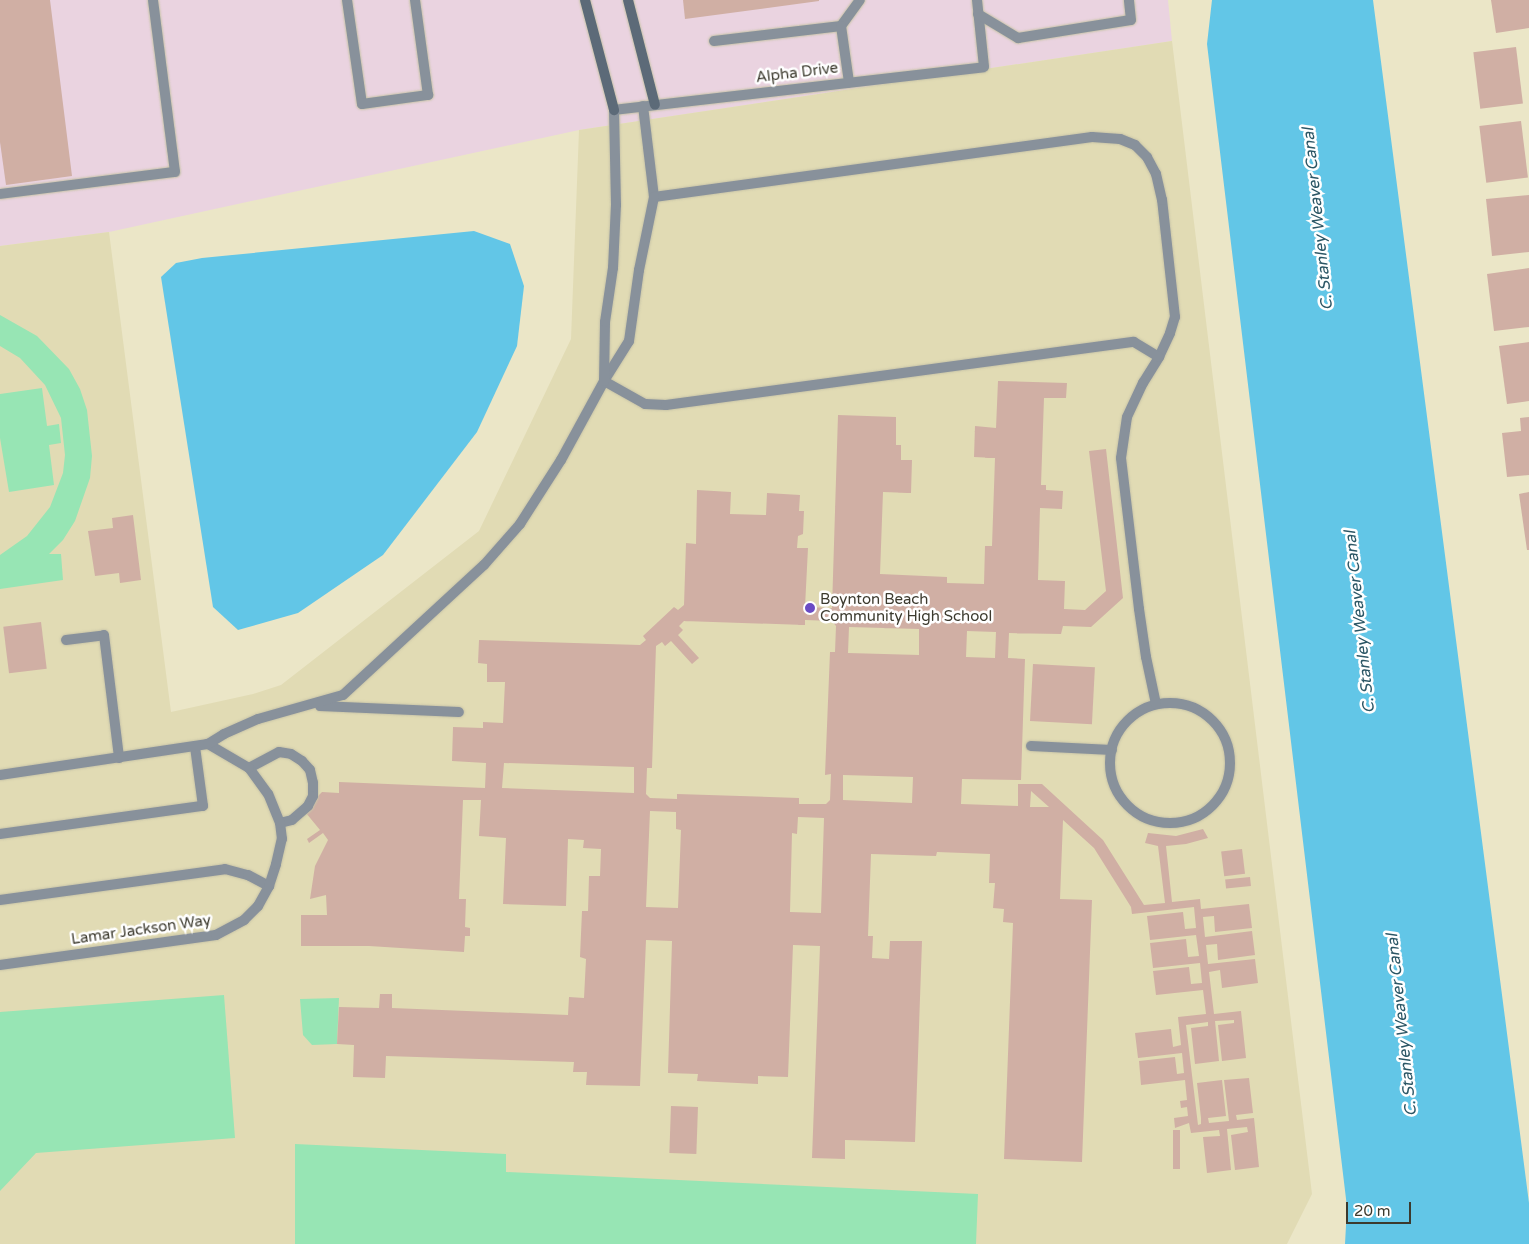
<!DOCTYPE html>
<html>
<head>
<meta charset="utf-8">
<style>
  body { margin:0 }
  #map { position:relative; width:1529px; height:1244px; overflow:hidden; background:#ebe6c7; font-family:"Varela Round",sans-serif }
  div>[style] { position:absolute }
  [style*='--x'] { left:calc(var(--x)*1px); top:calc(var(--y)*1px); width:calc(var(--w)*1px); rotate:calc(var(--a)*1deg) }
  .commercial>* { inset:0; background:#ead3e0 }
  .built>* { inset:0; background:#e1dbb4 }
  .green>* { inset:0; background:#97e5b4 }
  .water>* { inset:0; background:#62c6e7 }
  .building>* { inset:0; background:#d0afa4; transform-origin:0 0 }
  .roads { filter:drop-shadow(0 0 1px #c8c4a8) drop-shadow(0 0 1px #c8c4a8) }
  .lane>* { height:10px; margin:-5px; padding:0 5px; transform-origin:5px; border-radius:5px; background:#88919b }
  .lane>.ring { margin:-5px; padding:0; box-sizing:content-box; background:none; border:10px solid #88919b; border-radius:50% }
  .street>* { height:10px; margin:-5px; padding:0 5px; transform-origin:5px; border-radius:5px; background:#88919b }
  .secondary>* { height:10px; margin:-5px; padding:0 5px; transform-origin:5px; border-radius:5px; background:#5c6a78 }
  .dots>* { width:14px; height:14px; translate:-50% -50%; box-sizing:border-box; border:2px solid #fff; border-radius:50% }
  span { translate:-50% -50%; white-space:nowrap; text-align:center; line-height:1.15; -webkit-text-stroke:5px #fff; paint-order:stroke }
  .street-label { font-size:15px; color:#3c3a2e }
  .poi-label { font-size:15px; color:#3c3a2e }
  .left { translate:0 -50%; text-align:left }
  .water-label { font-size:16px; color:#2b5665; font-style:italic }
  .scale { position:absolute; left:1346px; top:1202px; width:65px; height:22px; box-sizing:border-box; border:2px solid #3c3a2e; border-top:0; padding-left:6px; font-size:15px; line-height:18px; white-space:nowrap; color:#3c3a2e; -webkit-text-stroke:4px #fff; paint-order:stroke }
</style>
</head>
<body>
<div id="map">
  <div class="commercial">
    <div style="clip-path:polygon(0 0,1168px 0,1172px 41px,579px 130px,109px 232px,0 246px)"></div>
  </div>
  <div class="built">
    <div style="clip-path:polygon(1172px 41px,1312px 1194px,1287px 1244px,0 1244px,0 246px,109px 232px,171px 712px,253px 694px,281px 685px,479px 531px,571px 339px,579px 130px)"></div>
  </div>
  <div class="green">
    <div style="clip-path:polygon(0 315px,37px 336px,69px 369px,80px 389px,87px 410px,92px 456px,90px 478px,75px 521px,63px 540px,49px 554px,61px 554px,63px 580px,0 589px,0 555px,27px 536px,50px 507px,63px 473px,65px 455px,61px 418px,45px 385px,20px 358px,0 346px)"></div>
    <div style="clip-path:polygon(42px 388px,47px 426px,59px 424px,61px 443px,49px 445px,54px 485px,9px 492px,0 438px,0 394px)"></div>
    <div style="clip-path:polygon(224px 995px,235px 1138px,36px 1153px,0 1191px,0 1012px)"></div>
    <div style="clip-path:polygon(339px 998px,337px 1044px,312px 1045px,303px 1035px,300px 999px)"></div>
    <div style="clip-path:polygon(295px 1144px,506px 1154px,506px 1172px,978px 1194px,976px 1244px,295px 1244px)"></div>
  </div>
  <div class="water">
    <div style="clip-path:polygon(1212px 0,1373px 0,1529px 1203px,1529px 1244px,1345px 1244px,1347px 1207px,1207px 44px)"></div>
    <div style="clip-path:polygon(474px 231px,510px 244px,524px 286px,517px 346px,477px 432px,383px 555px,298px 613px,238px 630px,213px 607px,161px 277px,176px 263px,202px 258px)"></div>
  </div>
  <div class="building">
    <div style="clip-path:polygon(0 0,50px 0,72px 176px,6px 185px,0 142px)"></div>
    <div style="clip-path:polygon(683px 0,819px 0,819px 1px,685px 19px)"></div>
    <div style="clip-path:polygon(1491px 0,1529px 0,1529px 28px,1496px 33px)"></div>
    <div style="left:1516px;top:47px;width:57px;height:43px;rotate:83deg"></div>
    <div style="left:1521px;top:121px;width:57px;height:42px;rotate:83deg"></div>
    <div style="clip-path:polygon(1529px 195px,1529px 252px,1492px 256px,1486px 199px)"></div>
    <div style="clip-path:polygon(1529px 268px,1529px 327px,1494px 331px,1487px 274px)"></div>
    <div style="clip-path:polygon(1529px 342px,1529px 401px,1507px 404px,1499px 346px)"></div>
    <div style="clip-path:polygon(evenodd,998px 381px,1067px 383px,1066px 398px,1044px 398px,1041px 485px,1046px 485px,1046px 490px,1063px 491px,1062px 509px,1040px 508px,1038px 580px,1065px 581px,1064px 609px,1085px 610px,1106px 591px,1089px 451px,1106px 449px,1123px 598px,1091px 627px,1063px 626px,1061px 634px,1009px 633px,1008px 658px,1025px 659px,1021px 780px,962px 779px,961px 804px,1018px 806px,1018px 784px,1042px 784px,1103px 840px,1144px 905px,1165px 903px,1158px 846px,1145px 843px,1148px 833px,1176px 836px,1203px 829px,1208px 838px,1186px 844px,1166px 846px,1172px 902px,1200px 899px,1201px 909px,1249px 904px,1252px 928px,1215px 932px,1214px 916px,1203px 917px,1205px 937px,1252px 931px,1255px 955px,1218px 960px,1217px 944px,1206px 945px,1208px 964px,1255px 959px,1258px 983px,1222px 988px,1220px 970px,1209px 972px,1214px 1014px,1241px 1011px,1246px 1058px,1222px 1061px,1218px 1025px,1234px 1023px,1234px 1020px,1215px 1021px,1219px 1061px,1195px 1064px,1191px 1028px,1208px 1026px,1208px 1022px,1186px 1025px,1198px 1125px,1201px 1124px,1201px 1118px,1197px 1083px,1222px 1080px,1226px 1116px,1208px 1118px,1209px 1123px,1229px 1121px,1224px 1080px,1249px 1078px,1253px 1113px,1236px 1115px,1237px 1120px,1254px 1118px,1259px 1167px,1235px 1170px,1231px 1135px,1248px 1132px,1247px 1127px,1227px 1129px,1231px 1170px,1207px 1173px,1203px 1137px,1220px 1136px,1219px 1130px,1191px 1133px,1189px 1123px,1175px 1128px,1174px 1118px,1188px 1116px,1187px 1107px,1181px 1108px,1180px 1101px,1187px 1100px,1185px 1080px,1141px 1085px,1139px 1061px,1175px 1057px,1177px 1074px,1184px 1073px,1182px 1053px,1138px 1058px,1135px 1033px,1171px 1029px,1173px 1047px,1181px 1045px,1178px 1017px,1206px 1014px,1203px 990px,1156px 995px,1153px 971px,1189px 967px,1191px 984px,1202px 983px,1200px 963px,1153px 968px,1150px 943px,1186px 939px,1188px 957px,1199px 956px,1196px 935px,1150px 940px,1147px 916px,1183px 912px,1185px 929px,1196px 928px,1194px 907px,1132px 914px,1131px 907px,1094px 848px,1063px 820px,1060px 899px,1092px 900px,1082px 1162px,1004px 1159px,1013px 923px,1003px 922px,1004px 909px,993px 908px,995px 883px,989px 883px,990px 854px,937px 852px,936px 856px,871px 854px,868px 936px,873px 936px,872px 958px,889px 959px,890px 941px,922px 941px,915px 1142px,845px 1140px,845px 1159px,812px 1158px,820px 946px,793px 945px,788px 1077px,758px 1076px,758px 1084px,697px 1081px,698px 1074px,668px 1073px,672px 941px,646px 940px,640px 1086px,586px 1085px,587px 1072px,573px 1072px,574px 1062px,386px 1056px,385px 1078px,353px 1077px,354px 1045px,337px 1044px,339px 1007px,379px 1008px,380px 994px,392px 994px,392px 1008px,568px 1015px,569px 997px,584px 998px,586px 959px,580px 957px,582px 911px,588px 911px,589px 876px,600px 876px,601px 849px,583px 848px,584px 840px,568px 839px,566px 906px,503px 904px,506px 838px,479px 836px,481px 800px,463px 800px,459px 899px,466px 899px,465px 927px,470px 928px,470px 936px,465px 936px,464px 952px,369px 946px,301px 946px,301px 915px,327px 915px,326px 895px,310px 899px,315px 866px,328px 840px,323px 833px,309px 843px,307px 839px,320px 830px,306px 813px,316px 798px,322px 792px,339px 793px,339px 782px,485px 788px,486px 763px,452px 761px,453px 727px,483px 728px,483px 722px,503px 723px,505px 682px,487px 682px,487px 664px,478px 663px,479px 640px,640px 645px,646px 640px,643px 636px,674px 607px,678px 610px,684px 605px,686px 543px,696px 544px,697px 490px,731px 492px,730px 514px,766px 515px,767px 493px,800px 495px,799px 511px,804px 511px,803px 534px,798px 536px,797px 548px,808px 548px,805px 607px,832px 608px,838px 415px,896px 417px,896px 445px,901px 445px,901px 460px,912px 460px,911px 493px,883px 492px,880px 574px,947px 577px,947px 583px,984px 584px,985px 546px,992px 546px,995px 458px,974px 457px,975px 426px,996px 428px,998px 381px,805px 620px,832px 621px,836px 626px,835px 652px,830px 652px,825px 775px,831px 774px,830px 800px,826px 804px,799px 804px,799px 798px,677px 794px,677px 799px,650px 798px,646px 794px,647px 768px,652px 768px,656px 646px,662px 642px,665px 646px,671px 641px,692px 664px,699px 658px,678px 635px,683px 630px,679px 626px,684px 621px,805px 625px,805px 620px,998px 381px,849px 627px,919px 629px,919px 655px,848px 653px,849px 627px,998px 381px,967px 631px,996px 632px,995px 658px,966px 657px,967px 631px,998px 381px,504px 763px,634px 767px,634px 793px,502px 788px,504px 763px,998px 381px,843px 775px,913px 777px,912px 803px,843px 800px,843px 775px,998px 381px,1031px 791px,1049px 807px,1030px 807px,1031px 791px,998px 381px,650px 811px,676px 812px,676px 829px,681px 830px,678px 908px,646px 907px,650px 811px,998px 381px,798px 817px,824px 818px,821px 913px,790px 912px,792px 833px,797px 834px,798px 817px)"></div>
    <div style="clip-path:polygon(1529px 417px,1529px 475px,1507px 477px,1502px 433px,1521px 431px,1520px 418px)"></div>
    <div style="clip-path:polygon(1529px 492px,1529px 550px,1527px 550px,1519px 494px)"></div>
    <div style="clip-path:polygon(133px 515px,141px 580px,120px 583px,119px 573px,95px 576px,88px 531px,113px 528px,112px 518px)"></div>
    <div style="left:41px;top:622px;width:47px;height:38px;rotate:83deg"></div>
    <div style="left:1033px;top:664px;width:62px;height:57px;rotate:3deg"></div>
    <div style="left:1242px;top:849px;width:25px;height:21px;rotate:83deg"></div>
    <div style="left:1250px;top:877px;width:9px;height:25px;rotate:84deg"></div>
    <div style="left:671px;top:1106px;width:27px;height:47px;rotate:2deg"></div>
    <div style="left:1173px;top:1130px;width:7px;height:39px"></div>
  </div>
  <div class="roads">
    <div class="lane">
      <div style="--x:347;--y:0;--w:105;--a:81.8"></div>
      <div style="--x:362;--y:104;--w:67;--a:-7.8"></div>
      <div style="--x:428;--y:95;--w:96;--a:-97.8"></div>
      <div style="--x:977;--y:0;--w:67;--a:84"></div>
      <div style="--x:978;--y:14;--w:47;--a:31"></div>
      <div style="--x:1018;--y:38;--w:114;--a:-9.1"></div>
      <div style="--x:1131;--y:20;--w:20;--a:-96"></div>
      <div style="--x:841;--y:26;--w:32;--a:-54"></div>
      <div style="--x:714;--y:41;--w:128;--a:-6.7"></div>
      <div style="--x:841;--y:26;--w:57;--a:81.9"></div>
      <div style="--x:643;--y:106;--w:92;--a:83.1"></div>
      <div style="--x:0;--y:194;--w:176;--a:-7.2"></div>
      <div style="--x:175;--y:172;--w:173;--a:-97.3"></div>
      <div style="--x:66;--y:640;--w:38;--a:-7"></div>
      <div style="--x:104;--y:635;--w:124;--a:83"></div>
      <div class="ring" style="left:1110px;top:703px;width:110px;height:110px"></div>
      <div style="--x:1156;--y:704;--w:48;--a:-102"></div>
      <div style="--x:1146;--y:657;--w:49;--a:-98.3"></div>
      <div style="--x:1139;--y:609;--w:152;--a:-96.8"></div>
      <div style="--x:1121;--y:458;--w:41;--a:-81.7"></div>
      <div style="--x:1127;--y:417;--w:38;--a:-65"></div>
      <div style="--x:1143;--y:383;--w:31;--a:-58"></div>
      <div style="--x:1159;--y:357;--w:26;--a:-65"></div>
      <div style="--x:1170;--y:333;--w:17;--a:-73"></div>
      <div style="--x:1175;--y:317;--w:118;--a:-96.3"></div>
      <div style="--x:1162;--y:200;--w:27;--a:-103"></div>
      <div style="--x:1156;--y:174;--w:19;--a:-118"></div>
      <div style="--x:1147;--y:157;--w:17;--a:-135"></div>
      <div style="--x:1135;--y:145;--w:16;--a:-158"></div>
      <div style="--x:1120;--y:139;--w:28;--a:-176"></div>
      <div style="--x:1092;--y:137;--w:442;--a:172.2"></div>
      <div style="--x:654;--y:197;--w:75;--a:101.6"></div>
      <div style="--x:639;--y:270;--w:72;--a:98"></div>
      <div style="--x:629;--y:341;--w:47;--a:122"></div>
      <div style="--x:604;--y:381;--w:47;--a:29.3"></div>
      <div style="--x:645;--y:404;--w:21;--a:3"></div>
      <div style="--x:666;--y:405;--w:472;--a:-7.7"></div>
      <div style="--x:1134;--y:342;--w:29;--a:31"></div>
      <div style="--x:320;--y:706;--w:139;--a:2.5"></div>
      <div style="--x:258;--y:719;--w:88;--a:-15.8"></div>
      <div style="--x:343;--y:695;--w:192;--a:-42.7"></div>
      <div style="--x:484;--y:565;--w:55;--a:-48.7"></div>
      <div style="--x:520;--y:524;--w:76;--a:-57.4"></div>
      <div style="--x:561;--y:460;--w:90;--a:-61.4"></div>
      <div style="--x:604;--y:381;--w:59;--a:-89"></div>
      <div style="--x:605;--y:322;--w:55;--a:-81.6"></div>
      <div style="--x:613;--y:268;--w:63;--a:-87.3"></div>
      <div style="--x:616;--y:205;--w:95;--a:-91.2"></div>
      <div style="--x:1031;--y:746;--w:81;--a:2.8"></div>
      <div style="--x:249;--y:768;--w:34;--a:-28"></div>
      <div style="--x:279;--y:752;--w:12;--a:9"></div>
      <div style="--x:291;--y:754;--w:13;--a:32"></div>
      <div style="--x:302;--y:761;--w:12;--a:48"></div>
      <div style="--x:310;--y:770;--w:13;--a:77"></div>
      <div style="--x:313;--y:783;--w:13;--a:90"></div>
      <div style="--x:313;--y:796;--w:11;--a:117"></div>
      <div style="--x:308;--y:806;--w:21;--a:139"></div>
      <div style="--x:292;--y:820;--w:12;--a:166"></div>
      <div style="--x:0;--y:834;--w:205;--a:-7.9"></div>
      <div style="--x:203;--y:806;--w:60;--a:-97.7"></div>
      <div style="--x:0;--y:900;--w:227;--a:-7.8"></div>
      <div style="--x:225;--y:869;--w:24;--a:15"></div>
      <div style="--x:248;--y:875;--w:24;--a:28"></div>
      <div style="--x:0;--y:965;--w:218;--a:-7.9"></div>
      <div style="--x:216;--y:935;--w:32;--a:-28"></div>
      <div style="--x:244;--y:920;--w:20;--a:-45"></div>
      <div style="--x:258;--y:906;--w:23;--a:-61"></div>
      <div style="--x:269;--y:886;--w:23;--a:-72"></div>
      <div style="--x:276;--y:864;--w:26;--a:-77"></div>
      <div style="--x:282;--y:839;--w:16;--a:-97"></div>
      <div style="--x:280;--y:823;--w:31;--a:-112"></div>
      <div style="--x:268;--y:794;--w:32;--a:-126"></div>
      <div style="--x:249;--y:768;--w:48;--a:-149.7"></div>
    </div>
    <div class="street">
      <div style="--x:614;--y:110;--w:372;--a:-6.6"></div>
      <div style="--x:0;--y:775;--w:210;--a:-8.5"></div>
      <div style="--x:208;--y:744;--w:19;--a:-32"></div>
      <div style="--x:224;--y:734;--w:37;--a:-24"></div>
    </div>
    <div class="secondary">
      <div style="--x:585;--y:0;--w:114;--a:75.2"></div>
      <div style="--x:628;--y:0;--w:108;--a:75.6"></div>
    </div>
  </div>
  <div class="dots">
    <div style="left:810px;top:608px;background:#6a4bc4"></div>
  </div>
  <div class="street-label">
    <span style="left:797px;top:73px;rotate:-7deg">Alpha Drive</span>
    <span style="left:141px;top:930px;rotate:-8deg">Lamar Jackson Way</span>
  </div>
  <div class="poi-label">
    <span class="left" style="left:820px;top:608px">Boynton Beach<br>Community High School</span>
  </div>
  <div class="water-label">
    <span style="left:1318px;top:219px;rotate:-96deg">C. Stanley Weaver Canal</span>
    <span style="left:1360px;top:622px;rotate:-96deg">C. Stanley Weaver Canal</span>
    <span style="left:1402px;top:1025px;rotate:-96deg">C. Stanley Weaver Canal</span>
  </div>
  <div class="scale">20 m</div>
</div>
</body>
</html>
